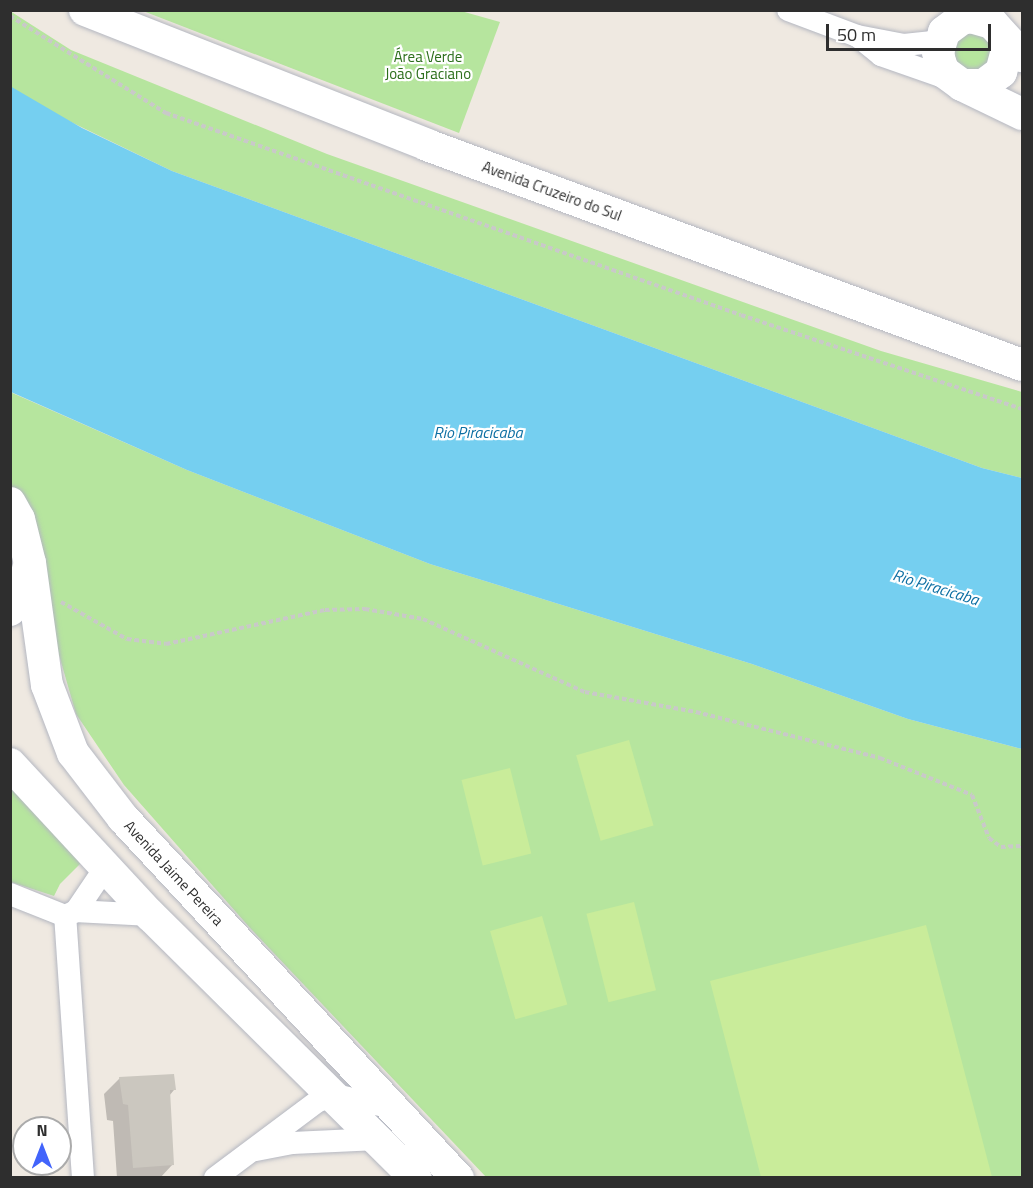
<!DOCTYPE html>
<html>
<head>
<meta charset="utf-8">
<style>
  body { margin:0 }
  #map { position:relative; width:1033px; height:1188px; overflow:hidden; background:#efe9e1; font-family:"Titillium Web",sans-serif }
  div>[style] { position:absolute }
  [style*='--x'] { left:calc(var(--x)*1px); top:calc(var(--y)*1px); width:calc(var(--w)*1px); rotate:calc(var(--a)*1deg) }
  .green>* { inset:0; background:#b6e59e }
  .pitch>* { inset:0; background:#c9ec9a; transform-origin:0 0 }
  .water>* { inset:0; background:#75cff0 }
  .shadow>* { inset:0; background:#0003 }
  .building>* { inset:0; background:#cbc7bf }
  .path>* { height:4px; margin-top:-2px; transform-origin:0; background:repeating-linear-gradient(90deg,#c9c9c9 0 4.5px,transparent 0 7.5px) }
  .roads { filter:drop-shadow(0 0 2px #b4b7c1) drop-shadow(0 0 2px #b4b7c1) }
  .street>* { height:22px; margin:-11px; padding:0 11px; transform-origin:11px; border-radius:11px; background:#fff }
  .secondary>* { height:32px; margin:-16px; padding:0 16px; transform-origin:16px; border-radius:16px; background:#fff }
  span { translate:-50% -50%; white-space:nowrap; text-align:center; line-height:1.15; -webkit-text-stroke:4.5px #fff; paint-order:stroke }
  .park-label { font-size:15px; color:#2c6e1b }
  .street-label { font-size:15px; color:#2e2e2e }
  .water-label { font-size:16px; color:#0d6fa3; font-style:italic }
  .frame { position:absolute; inset:0; border:12px solid #2e2e2e; pointer-events:none }
  .north { position:absolute; left:12px; top:1116px; width:60px; height:60px; box-sizing:border-box; background:#fff; border:2px solid #ababab; border-radius:50%; rotate:0deg; font-size:16px; font-weight:700; line-height:24px; text-align:center; color:#2e2e2e }
  .north::after { content:''; display:block; margin:auto; width:21px; height:27px; background:#4264fb; clip-path:polygon(50% 0,100% 100%,50% 72%,0 100%) }
  .scale { position:absolute; left:826px; top:24px; width:165px; height:27px; box-sizing:border-box; border:3px solid #2e2e2e; border-top:0; padding-left:8px; font-size:18px; line-height:21px; white-space:nowrap; color:#2e2e2e; -webkit-text-stroke:4px #fff; paint-order:stroke }
</style>
</head>
<body>
<div id="map">
  <div class="green">
    <div style="clip-path:polygon(10px 11px,71px 50px,327px 154px,881px 351px,1022px 392px,1022px 478px,982px 468px,172px 171px,11px 93px)"></div>
    <div style="clip-path:polygon(461px 11px,500px 22px,459px 133px,143px 11px)"></div>
    <div style="clip-path:polygon(956px 32px,994px 36px,994px 68px,961px 75px,947px 45px)"></div>
    <div style="clip-path:polygon(10px 392px,187px 470px,430px 564px,752px 664px,908px 719px,1022px 749px,1022px 1177px,486px 1177px,250px 928px,124px 785px,76px 714px,11px 488px)"></div>
    <div style="clip-path:polygon(10px 779px,87px 857px,60px 884px,54px 896px,11px 882px)"></div>
  </div>
  <div class="pitch">
    <div style="left:629px;top:740px;width:89px;height:55px;rotate:74deg"></div>
    <div style="left:510px;top:768px;width:88px;height:50px;rotate:76deg"></div>
    <div style="left:634px;top:902px;width:91px;height:49px;rotate:76deg"></div>
    <div style="left:542px;top:916px;width:92px;height:54px;rotate:74deg"></div>
    <div style="clip-path:polygon(926px 925px,992px 1177px,761px 1177px,710px 981px)"></div>
  </div>
  <div class="water">
    <div style="clip-path:polygon(10px 86px,82px 128px,172px 171px,982px 468px,1022px 478px,1022px 749px,908px 719px,752px 664px,430px 564px,187px 470px,11px 392px)"></div>
  </div>
  <div class="shadow">
    <div style="clip-path:polygon(120px 1078px,174px 1090px,169px 1096px,173px 1164px,160px 1178px,117px 1178px,113px 1121px,107px 1120px,104px 1094px)"></div>
  </div>
  <div class="building">
    <div style="clip-path:polygon(174px 1074px,176px 1090px,170px 1090px,174px 1165px,133px 1168px,128px 1105px,123px 1104px,119px 1077px)"></div>
  </div>
  <div class="path">
    <div style="--x:10;--y:16;--w:184;--a:31.9"></div>
    <div style="--x:166;--y:113;--w:609;--a:19.36"></div>
    <div style="--x:741;--y:315;--w:296;--a:18.5"></div>
    <div style="--x:61;--y:602;--w:76;--a:29.3"></div>
    <div style="--x:127;--y:639;--w:39;--a:7"></div>
    <div style="--x:166;--y:644;--w:163;--a:-12.1"></div>
    <div style="--x:325;--y:610;--w:40;--a:-1.4"></div>
    <div style="--x:365;--y:609;--w:59;--a:9.8"></div>
    <div style="--x:423;--y:619;--w:178;--a:24.3"></div>
    <div style="--x:585;--y:692;--w:113;--a:10.2"></div>
    <div style="--x:696;--y:712;--w:190;--a:14"></div>
    <div style="--x:880;--y:758;--w:99;--a:21.9"></div>
    <div style="--x:972;--y:795;--w:46;--a:68.4"></div>
    <div style="--x:989;--y:838;--w:15;--a:37"></div>
    <div style="--x:1001;--y:847;--w:21;--a:-3"></div>
  </div>
  <div class="roads">
    <div class="street">
      <div style="--x:788;--y:10;--w:74;--a:20.6"></div>
      <div style="--x:857;--y:36;--w:48;--a:10.8"></div>
      <div style="--x:904;--y:45;--w:36;--a:-6"></div>
      <div style="--x:860;--y:38;--w:27;--a:39"></div>
      <div style="--x:881;--y:55;--w:75;--a:19.4"></div>
      <div style="--x:10;--y:894;--w:59;--a:21.8"></div>
      <div style="--x:76;--y:911;--w:52;--a:-56"></div>
      <div style="--x:256;--y:1150;--w:37;--a:-11"></div>
      <div style="--x:292;--y:1143;--w:86;--a:-2.7"></div>
      <div style="--x:83;--y:1178;--w:263;--a:-93.9"></div>
      <div style="--x:65;--y:916;--w:12;--a:-24"></div>
      <div style="--x:76;--y:911;--w:74;--a:3.1"></div>
      <div style="--x:215;--y:1178;--w:129;--a:-36.8"></div>
      <div style="--x:318;--y:1101;--w:18;--a:-19"></div>
      <div style="--x:335;--y:1095;--w:59;--a:12.6"></div>
    </div>
    <div class="secondary">
      <div style="--x:85;--y:10;--w:368;--a:21.5"></div>
      <div style="--x:427;--y:145;--w:634;--a:20.29"></div>
      <div style="--x:1005;--y:39;--w:11;--a:80"></div>
      <div style="--x:1007;--y:50;--w:23;--a:105"></div>
      <div style="--x:1001;--y:72;--w:21;--a:143"></div>
      <div style="--x:984;--y:85;--w:22;--a:180"></div>
      <div style="--x:962;--y:85;--w:22;--a:-144"></div>
      <div style="--x:944;--y:72;--w:11;--a:-112"></div>
      <div style="--x:940;--y:62;--w:10;--a:-101"></div>
      <div style="--x:938;--y:52;--w:21;--a:-73"></div>
      <div style="--x:944;--y:32;--w:21;--a:-37"></div>
      <div style="--x:961;--y:19;--w:10;--a:-11"></div>
      <div style="--x:971;--y:17;--w:22;--a:16"></div>
      <div style="--x:992;--y:23;--w:45;--a:47.7"></div>
      <div style="--x:962;--y:85;--w:67;--a:25.8"></div>
      <div style="--x:10;--y:503;--w:18;--a:61"></div>
      <div style="--x:19;--y:519;--w:45;--a:76"></div>
      <div style="--x:30;--y:563;--w:123;--a:82.1"></div>
      <div style="--x:47;--y:685;--w:73;--a:69.1"></div>
      <div style="--x:73;--y:753;--w:82;--a:52.4"></div>
      <div style="--x:123;--y:818;--w:492;--a:47.1"></div>
      <div style="--x:10;--y:610;--w:13;--a:-45"></div>
      <div style="--x:19;--y:601;--w:36;--a:-74"></div>
      <div style="--x:10;--y:764;--w:206;--a:47.2"></div>
      <div style="--x:150;--y:915;--w:374;--a:44.7"></div>
    </div>
  </div>
  <div class="park-label">
    <span style="left:428px;top:65px">Área Verde<br>João Graciano</span>
  </div>
  <div class="street-label">
    <span style="left:552px;top:191px;rotate:20deg">Avenida Cruzeiro do Sul</span>
    <span style="left:174px;top:873px;rotate:47deg">Avenida Jaime Pereira</span>
  </div>
  <div class="water-label">
    <span style="left:478px;top:432px">Rio Piracicaba</span>
    <span style="left:936px;top:587px;rotate:17deg">Rio Piracicaba</span>
  </div>
  <div class="frame"></div>
  <div class="north">N</div>
  <div class="scale">50 m</div>
</div>
</body>
</html>
